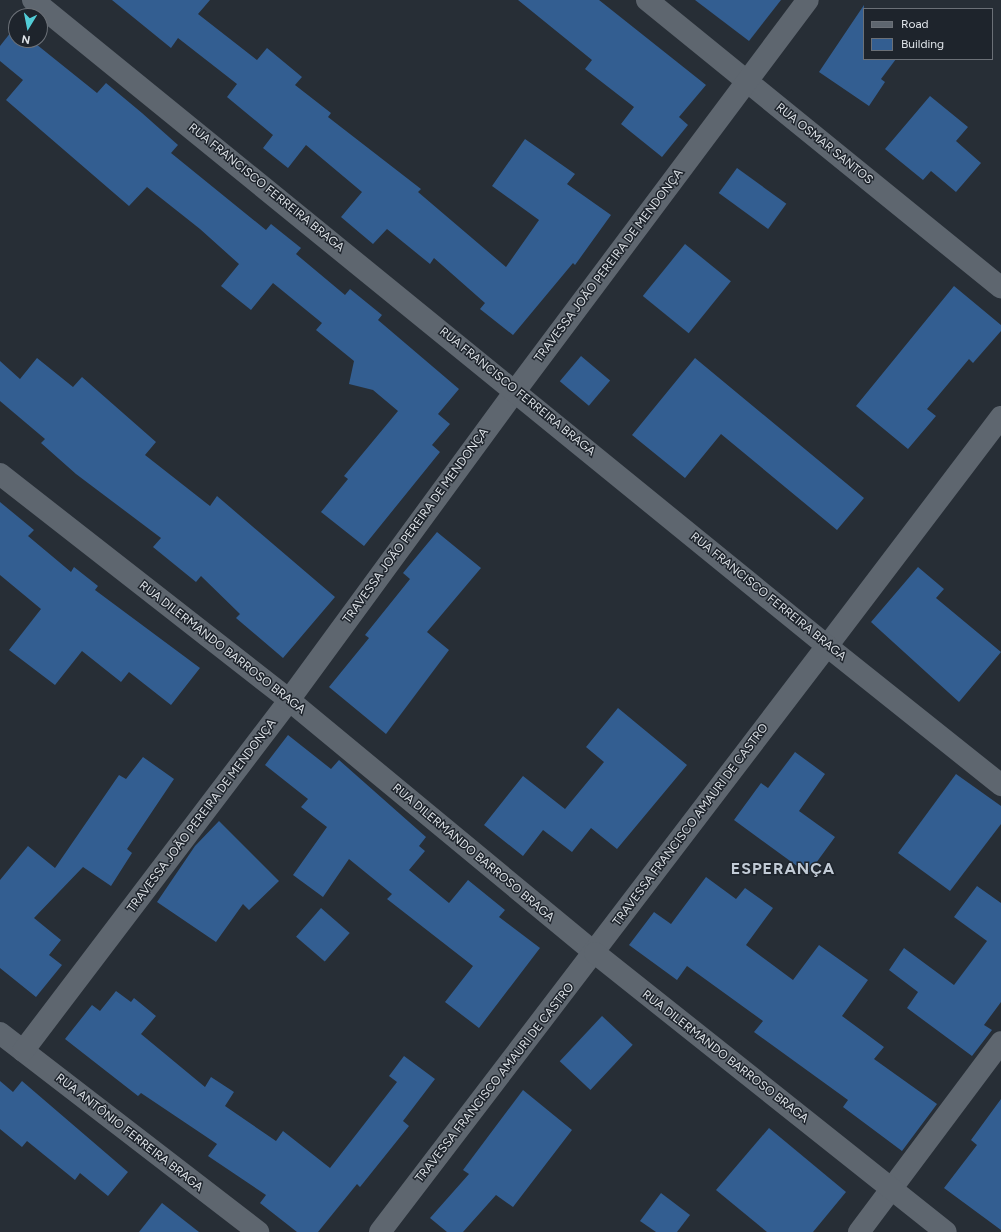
<!DOCTYPE html>
<html>
<head>
<meta charset="utf-8">
<style>
  body { margin:0 }
  #map { position:relative; width:1001px; height:1232px; overflow:hidden; background:#272e36; font-family:Figtree,sans-serif }
  div>[style] { position:absolute }
  [style*='--x'] { left:calc(var(--x)*1px); top:calc(var(--y)*1px); width:calc(var(--w)*1px); rotate:calc(var(--a)*1deg) }
  .building>* { inset:0; background:#335e91; transform-origin:0 0 }
  .street>* { height:22px; margin:-11px; padding:0 11px; transform-origin:11px; border-radius:11px; background:#5e666f }
  .secondary>* { height:22px; margin:-11px; padding:0 11px; transform-origin:11px; border-radius:11px; background:#5e666f }
  span { translate:-50% -50%; white-space:nowrap; text-align:center; line-height:1.15; -webkit-text-stroke:3px #1e242c; paint-order:stroke }
  .street-label { font-size:12px; color:#dee3e8 }
  .district-label { font-size:16px; color:#c2cbd6; font-weight:700; letter-spacing:1px }
  .legend { position:absolute; left:863px; top:8px; width:130px; height:52px; box-sizing:border-box; background:#1e242c; border:1px solid #6b7077; margin:0; padding:5px 7px; list-style:none; font-size:12px; color:#dee3e8 }
  .legend li { display:flex; align-items:center; gap:8px; height:20px }
  .legend b { width:20px; border:1px solid #6b7077 }
  .north { position:absolute; left:8px; top:8px; width:40px; height:40px; box-sizing:border-box; background:#1e242c; border:1px solid #6b7077; border-radius:50%; rotate:190deg; font-size:11px; font-weight:700; line-height:16px; text-align:center; color:#dee3e8 }
  .north::after { content:''; display:block; margin:auto; width:14px; height:18px; background:#52ccd6; clip-path:polygon(50% 0,100% 100%,50% 72%,0 100%) }
</style>
</head>
<body>
<div id="map">
  <div class="building">
    <div style="clip-path:polygon(112px 0,210px 0,198px 14px,257px 60px,267px 48px,302px 77px,295px 85px,331px 113px,328px 117px,421px 189px,418px 192px,506px 267px,539px 220px,492px 186px,525px 139px,575px 174px,567px 184px,611px 215px,575px 265px,573px 263px,513px 335px,480px 309px,485px 303px,434px 258px,430px 264px,387px 229px,373px 244px,341px 217px,362px 192px,306px 145px,288px 168px,263px 148px,273px 135px,227px 97px,237px 84px,178px 38px,171px 48px)"></div>
    <div style="clip-path:polygon(518px 0,599px 0,706px 85px,679px 117px,688px 125px,662px 157px,621px 124px,634px 107px,585px 69px,592px 60px)"></div>
    <div style="clip-path:polygon(695px 0,781px 0,749px 41px)"></div>
    <div style="clip-path:polygon(864px 5px,864px 59px,896px 59px,881px 79px,885px 82px,869px 106px,819px 72px)"></div>
    <div style="clip-path:polygon(15px 27px,16px 40px,31px 40px,97px 93px,106px 83px,142px 113px,178px 145px,171px 153px,266px 230px,271px 224px,301px 248px,296px 254px,345px 295px,350px 289px,382px 315px,378px 320px,459px 389px,438px 414px,450px 424px,432px 445px,440px 452px,364px 546px,321px 512px,348px 479px,344px 476px,398px 411px,373px 390px,349px 384px,354px 361px,316px 330px,322px 323px,273px 283px,251px 310px,221px 286px,239px 264px,200px 229px,147px 187px,129px 206px,6px 100px,23px 80px,0 61px,0 46px)"></div>
    <div style="clip-path:polygon(930px 96px,968px 127px,956px 141px,981px 163px,956px 192px,931px 171px,923px 180px,885px 149px)"></div>
    <div style="left:737px;top:168px;width:61px;height:31px;rotate:36deg"></div>
    <div style="left:685px;top:244px;width:59px;height:67px;rotate:39deg"></div>
    <div style="clip-path:polygon(954px 286px,1001px 325px,1001px 331px,973px 363px,969px 359px,927px 409px,936px 416px,908px 449px,856px 406px)"></div>
    <div style="left:581px;top:356px;width:38px;height:33px;rotate:40deg"></div>
    <div style="clip-path:polygon(37px 358px,73px 387px,82px 377px,156px 442px,145px 455px,210px 506px,217px 496px,335px 597px,283px 658px,236px 618px,240px 614px,201px 576px,196px 582px,153px 547px,161px 538px,76px 474px,41px 443px,45px 439px,0 401px,0 361px,20px 379px)"></div>
    <div style="clip-path:polygon(695px 358px,864px 498px,837px 530px,721px 434px,685px 478px,632px 435px)"></div>
    <div style="clip-path:polygon(0 502px,34px 530px,28px 536px,71px 572px,74px 567px,98px 586px,95px 590px,200px 668px,171px 705px,129px 672px,121px 682px,82px 651px,55px 685px,9px 650px,41px 609px,0 575px)"></div>
    <div style="clip-path:polygon(437px 532px,481px 568px,427px 632px,449px 650px,386px 734px,329px 687px,369px 638px,365px 635px,410px 579px,403px 573px)"></div>
    <div style="clip-path:polygon(918px 567px,944px 589px,936px 598px,1001px 652px,959px 702px,871px 622px)"></div>
    <div style="clip-path:polygon(618px 708px,687px 765px,617px 849px,591px 828px,572px 852px,543px 830px,523px 856px,484px 825px,523px 776px,565px 809px,604px 762px,586px 747px)"></div>
    <div style="clip-path:polygon(288px 735px,331px 769px,339px 760px,426px 837px,419px 846px,425px 851px,409px 870px,449px 903px,468px 880px,505px 910px,499px 917px,540px 948px,479px 1028px,445px 1002px,473px 966px,387px 899px,392px 894px,349px 859px,323px 897px,293px 875px,327px 827px,301px 807px,308px 799px,265px 765px)"></div>
    <div style="clip-path:polygon(795px 752px,825px 774px,799px 811px,835px 837px,808px 874px,734px 820px,761px 783px,768px 788px)"></div>
    <div style="clip-path:polygon(143px 757px,174px 779px,127px 849px,132px 853px,111px 886px,83px 867px,34px 918px,61px 940px,49px 955px,62px 965px,36px 997px,0 968px,0 880px,28px 846px,55px 868px,119px 775px,126px 779px)"></div>
    <div style="clip-path:polygon(956px 774px,1001px 806px,1001px 824px,950px 891px,898px 853px)"></div>
    <div style="clip-path:polygon(219px 821px,279px 881px,249px 910px,243px 904px,216px 942px,157px 902px,195px 846px)"></div>
    <div style="clip-path:polygon(706px 877px,736px 899px,745px 888px,773px 908px,746px 945px,793px 980px,819px 945px,868px 980px,842px 1016px,884px 1047px,874px 1059px,937px 1104px,902px 1151px,843px 1107px,848px 1100px,754px 1032px,763px 1021px,687px 966px,677px 980px,629px 945px,654px 912px,671px 924px)"></div>
    <div style="clip-path:polygon(977px 886px,1001px 903px,1001px 1002px,984px 1025px,992px 1030px,972px 1056px,907px 1008px,918px 992px,889px 970px,904px 948px,954px 985px,987px 941px,954px 917px)"></div>
    <div style="left:321px;top:908px;width:38px;height:38px;rotate:41deg"></div>
    <div style="clip-path:polygon(116px 991px,131px 1002px,134px 998px,156px 1016px,141px 1034px,205px 1087px,211px 1077px,234px 1092px,225px 1106px,276px 1141px,283px 1131px,330px 1168px,397px 1082px,389px 1076px,404px 1056px,435px 1079px,403px 1121px,409px 1126px,360px 1187px,357px 1184px,318px 1232px,297px 1232px,260px 1203px,266px 1195px,208px 1156px,217px 1144px,141px 1093px,138px 1096px,65px 1039px,92px 1005px,100px 1011px)"></div>
    <div style="left:602px;top:1016px;width:42px;height:62px;rotate:43deg"></div>
    <div style="clip-path:polygon(0 1081px,13px 1092px,22px 1081px,128px 1172px,108px 1196px,80px 1173px,75px 1180px,27px 1141px,22px 1147px,0 1129px)"></div>
    <div style="clip-path:polygon(523px 1090px,572px 1130px,513px 1207px,496px 1195px,463px 1232px,447px 1232px,430px 1218px,469px 1174px,463px 1170px)"></div>
    <div style="clip-path:polygon(1001px 1099px,1001px 1230px,944px 1188px,977px 1145px,971px 1140px)"></div>
    <div style="clip-path:polygon(769px 1128px,846px 1192px,813px 1232px,767px 1232px,716px 1190px)"></div>
    <div style="clip-path:polygon(661px 1193px,690px 1215px,677px 1232px,656px 1232px,640px 1221px)"></div>
    <div style="clip-path:polygon(162px 1203px,199px 1232px,139px 1232px)"></div>
  </div>
  <div class="street">
    <div style="--x:647;--y:0;--w:456;--a:39.1"></div>
    <div style="--x:1001;--y:417;--w:288;--a:127.2"></div>
    <div style="--x:827;--y:646;--w:223;--a:38.6"></div>
    <div style="--x:0;--y:474;--w:367;--a:38"></div>
    <div style="--x:289;--y:700;--w:397;--a:39.6"></div>
    <div style="--x:0;--y:1033;--w:326;--a:37.6"></div>
    <div style="--x:23;--y:1051;--w:440;--a:-52.8"></div>
    <div style="--x:289;--y:700;--w:384;--a:-53.8"></div>
    <div style="--x:516;--y:390;--w:487;--a:-53.2"></div>
    <div style="--x:859;--y:1232;--w:237;--a:-53.2"></div>
  </div>
  <div class="secondary">
    <div style="--x:33;--y:0;--w:1024;--a:39.13"></div>
    <div style="--x:827;--y:646;--w:737;--a:127.34"></div>
    <div style="--x:595;--y:953;--w:448;--a:38.5"></div>
  </div>
  <div class="street-label">
    <span style="left:824px;top:144px;rotate:39deg">RUA OSMAR SANTOS</span>
    <span style="left:266px;top:188px;rotate:39deg">RUA FRANCISCO FERREIRA BRAGA</span>
    <span style="left:609px;top:266px;rotate:-53deg">TRAVESSA JOÃO PEREIRA DE MENDONÇA</span>
    <span style="left:517px;top:392px;rotate:39deg">RUA FRANCISCO FERREIRA BRAGA</span>
    <span style="left:416px;top:526px;rotate:-54deg">TRAVESSA JOÃO PEREIRA DE MENDONÇA</span>
    <span style="left:768px;top:597px;rotate:39deg">RUA FRANCISCO FERREIRA BRAGA</span>
    <span style="left:222px;top:648px;rotate:38deg">RUA DILERMANDO BARROSO BRAGA</span>
    <span style="left:202px;top:816px;rotate:-53deg">TRAVESSA JOÃO PEREIRA DE MENDONÇA</span>
    <span style="left:691px;top:825px;rotate:-53deg">TRAVESSA FRANCISCO AMAURI DE CASTRO</span>
    <span style="left:473px;top:853px;rotate:40deg">RUA DILERMANDO BARROSO BRAGA</span>
    <span style="left:725px;top:1057px;rotate:38deg">RUA DILERMANDO BARROSO BRAGA</span>
    <span style="left:495px;top:1083px;rotate:-52deg">TRAVESSA FRANCISCO AMAURI DE CASTRO</span>
    <span style="left:129px;top:1133px;rotate:38deg">RUA ANTÔNIO FERREIRA BRAGA</span>
  </div>
  <div class="district-label">
    <span style="left:783px;top:869px">ESPERANÇA</span>
  </div>
  <ul class="legend">
  <li><b style="height:5px;background:#5e666f"></b>Road</li>
  <li><b style="height:11px;background:#335e91"></b>Building</li>
  </ul>
  <div class="north">N</div>
</div>
</body>
</html>
